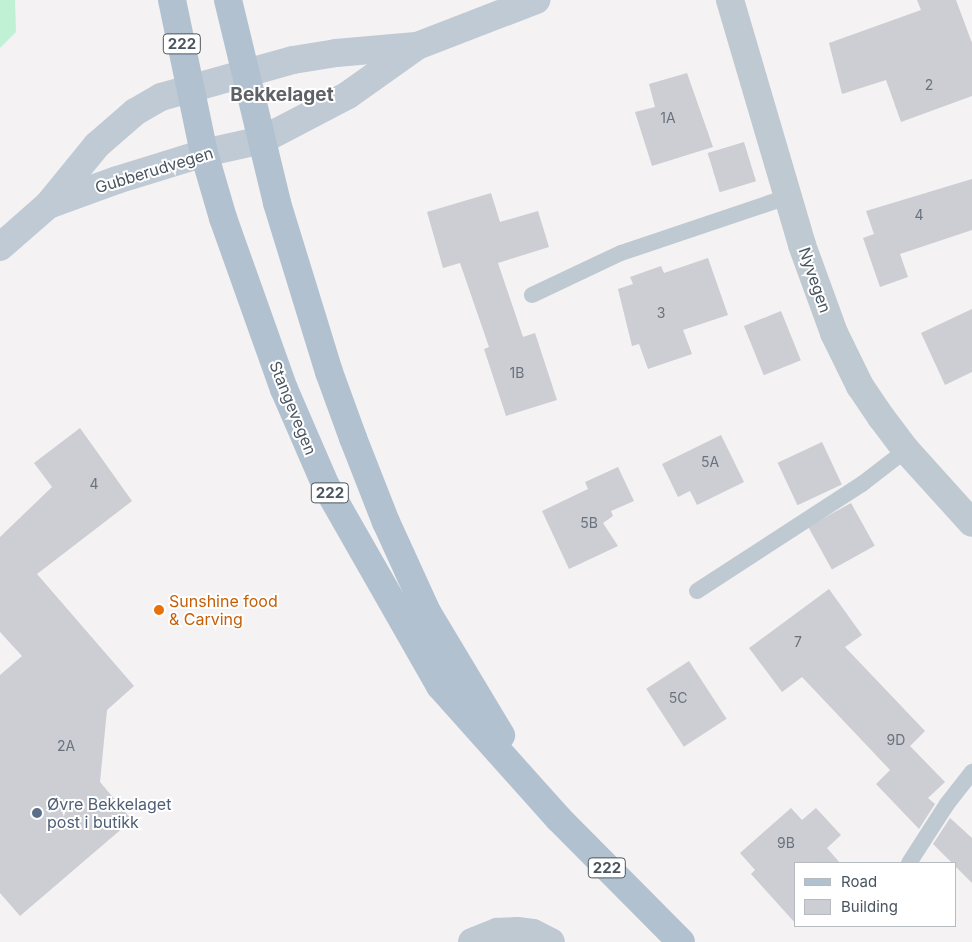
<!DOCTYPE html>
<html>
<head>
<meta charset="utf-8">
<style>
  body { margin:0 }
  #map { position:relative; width:972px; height:942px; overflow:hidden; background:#f4f2f2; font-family:Inter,sans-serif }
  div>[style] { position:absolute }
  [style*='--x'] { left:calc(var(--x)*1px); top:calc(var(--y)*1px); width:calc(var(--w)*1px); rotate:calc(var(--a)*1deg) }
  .green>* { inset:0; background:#c1f1d4 }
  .building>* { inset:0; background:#ccced4; transform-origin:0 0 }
  .lane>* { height:16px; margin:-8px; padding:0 8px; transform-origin:8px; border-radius:8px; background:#bfc9d1 }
  .street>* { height:28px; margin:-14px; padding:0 14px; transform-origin:14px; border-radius:14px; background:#bfc9d1 }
  .secondary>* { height:28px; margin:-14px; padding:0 14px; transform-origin:14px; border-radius:14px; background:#bfcad5 }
  .primary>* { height:28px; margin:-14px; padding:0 14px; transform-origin:14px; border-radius:14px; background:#b1c1d0 }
  .dots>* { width:14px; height:14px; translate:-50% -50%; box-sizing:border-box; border:2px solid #fff; border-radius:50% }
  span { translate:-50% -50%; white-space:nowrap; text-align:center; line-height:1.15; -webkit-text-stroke:4px #fff; paint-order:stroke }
  .number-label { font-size:14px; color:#6a737d }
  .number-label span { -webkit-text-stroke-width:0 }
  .shield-label span { padding:1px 4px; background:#fff; border:1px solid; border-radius:4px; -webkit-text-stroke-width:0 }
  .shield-label { font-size:15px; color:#495560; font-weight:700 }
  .street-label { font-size:16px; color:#495560 }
  .food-label { font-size:16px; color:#c56008 }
  .left { translate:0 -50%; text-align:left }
  .service-label { font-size:16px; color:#4e5e75 }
  .quarter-label { font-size:19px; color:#5e6267; font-weight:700 }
  .legend { position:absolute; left:794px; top:862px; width:162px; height:65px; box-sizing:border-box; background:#fff; border:1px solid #b6bbbf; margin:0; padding:6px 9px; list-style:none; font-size:15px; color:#495560 }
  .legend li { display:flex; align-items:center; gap:10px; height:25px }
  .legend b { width:25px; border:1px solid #b6bbbf }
</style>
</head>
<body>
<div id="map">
  <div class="green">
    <div style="clip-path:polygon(0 0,15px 0,16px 32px,0 48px)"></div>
  </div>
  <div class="building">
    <div style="clip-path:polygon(917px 0,956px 0,972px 43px,972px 96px,901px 122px,886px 80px,842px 94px,829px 43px,921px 10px)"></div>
    <div style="clip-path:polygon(687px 73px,713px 147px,652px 166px,635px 112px,655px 107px,649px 84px)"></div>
    <div style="left:744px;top:142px;width:41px;height:38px;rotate:73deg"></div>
    <div style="clip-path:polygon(972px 179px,972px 230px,900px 254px,908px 277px,880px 287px,863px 238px,874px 234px,866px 211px)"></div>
    <div style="clip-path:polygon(491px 193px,500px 222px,538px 211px,549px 247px,498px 263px,523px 337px,535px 333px,557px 400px,506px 416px,484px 349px,489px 347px,460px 263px,443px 268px,427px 212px)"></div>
    <div style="clip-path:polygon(708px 258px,728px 315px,683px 330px,692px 354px,648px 369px,639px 344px,632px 346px,618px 289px,633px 284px,630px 277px,661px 266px,664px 273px)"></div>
    <div style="clip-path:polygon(972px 309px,972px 372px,945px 385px,921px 333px)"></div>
    <div style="left:781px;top:311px;width:53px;height:40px;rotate:68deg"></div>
    <div style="clip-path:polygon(80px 428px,132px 501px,37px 574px,134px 686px,107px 710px,100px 782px,132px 820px,20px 916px,0 893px,0 675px,22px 656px,0 632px,0 537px,52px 487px,34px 463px)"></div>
    <div style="clip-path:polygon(721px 435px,744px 482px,697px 505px,690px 491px,678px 497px,662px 464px)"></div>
    <div style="left:822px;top:442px;width:47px;height:49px;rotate:65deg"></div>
    <div style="clip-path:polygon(618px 467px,634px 501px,611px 511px,613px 516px,603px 523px,618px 546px,569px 569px,542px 511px,588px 489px,585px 482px)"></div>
    <div style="left:851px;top:503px;width:49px;height:49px;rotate:61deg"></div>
    <div style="clip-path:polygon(829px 589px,862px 635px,845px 647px,925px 731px,910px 746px,945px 782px,928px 798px,935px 804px,919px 829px,876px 784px,890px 770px,802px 677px,782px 692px,749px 648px)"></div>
    <div style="left:689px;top:661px;width:69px;height:51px;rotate:57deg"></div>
    <div style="clip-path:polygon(791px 808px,802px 820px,816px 808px,841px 835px,827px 848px,840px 863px,796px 863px,796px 924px,751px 874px,755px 870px,740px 853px)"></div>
    <div style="clip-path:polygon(950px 818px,972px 838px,972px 883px,933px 844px)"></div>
  </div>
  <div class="lane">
    <div style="--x:532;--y:295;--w:98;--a:-25.3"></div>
    <div style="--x:621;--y:253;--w:175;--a:-18.6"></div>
    <div style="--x:697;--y:591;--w:197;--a:-33"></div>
    <div style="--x:862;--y:484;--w:56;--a:-37.7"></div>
    <div style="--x:909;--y:863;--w:70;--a:-57.2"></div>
    <div style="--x:947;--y:804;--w:41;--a:-52"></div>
  </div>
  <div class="street">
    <div style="--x:730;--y:0;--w:255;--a:73.6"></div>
    <div style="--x:802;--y:245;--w:94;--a:70"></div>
    <div style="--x:834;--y:333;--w:59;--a:63.9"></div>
    <div style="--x:860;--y:386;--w:37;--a:56"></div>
    <div style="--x:881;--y:417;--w:41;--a:52.9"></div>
    <div style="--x:906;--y:450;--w:98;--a:47.9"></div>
    <div style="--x:472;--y:942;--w:27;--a:-22"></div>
    <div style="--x:497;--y:932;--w:20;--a:-3"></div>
    <div style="--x:517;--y:931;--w:16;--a:7"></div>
    <div style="--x:533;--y:933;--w:20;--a:27"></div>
  </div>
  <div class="secondary">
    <div style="--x:48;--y:205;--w:73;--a:-19.9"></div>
    <div style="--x:117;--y:180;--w:91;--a:-17.2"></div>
    <div style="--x:204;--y:153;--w:59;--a:-12.6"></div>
    <div style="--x:262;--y:140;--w:97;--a:-27.6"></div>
    <div style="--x:348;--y:95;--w:85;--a:-35.4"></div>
    <div style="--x:417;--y:46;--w:128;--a:-21.1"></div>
    <div style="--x:0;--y:247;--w:64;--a:-41.2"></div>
    <div style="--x:48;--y:205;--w:77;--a:-50.8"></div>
    <div style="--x:97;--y:145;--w:50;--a:-41"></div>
    <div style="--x:135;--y:112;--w:30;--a:-30"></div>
    <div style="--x:161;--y:97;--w:137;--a:-15.7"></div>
    <div style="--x:293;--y:60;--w:44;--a:-9.2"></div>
    <div style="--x:336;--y:53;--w:80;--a:-5"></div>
  </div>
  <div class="primary">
    <div style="--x:172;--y:0;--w:156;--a:78.2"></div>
    <div style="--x:204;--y:153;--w:68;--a:73.7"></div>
    <div style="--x:223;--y:218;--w:182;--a:70.4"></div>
    <div style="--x:284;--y:389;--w:106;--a:66.6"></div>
    <div style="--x:326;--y:486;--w:230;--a:60.3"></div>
    <div style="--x:440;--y:686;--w:178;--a:48.2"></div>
    <div style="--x:559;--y:819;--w:173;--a:45.2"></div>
    <div style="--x:228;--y:0;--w:209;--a:76.4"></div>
    <div style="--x:277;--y:203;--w:177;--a:72.9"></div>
    <div style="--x:329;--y:372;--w:70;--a:70"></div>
    <div style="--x:353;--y:438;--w:90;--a:68.6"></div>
    <div style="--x:386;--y:522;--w:99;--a:65.5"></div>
    <div style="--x:427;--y:612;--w:144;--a:59"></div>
  </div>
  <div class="dots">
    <div style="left:159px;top:610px;background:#e8710a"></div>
    <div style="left:37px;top:813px;background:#5c6f8a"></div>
  </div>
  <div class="number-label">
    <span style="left:929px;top:85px">2</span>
    <span style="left:668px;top:118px">1A</span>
    <span style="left:919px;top:215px">4</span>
    <span style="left:661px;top:313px">3</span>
    <span style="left:517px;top:373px">1B</span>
    <span style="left:710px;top:462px">5A</span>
    <span style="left:94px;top:484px">4</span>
    <span style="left:589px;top:523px">5B</span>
    <span style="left:798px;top:642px">7</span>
    <span style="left:678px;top:698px">5C</span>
    <span style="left:896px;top:740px">9D</span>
    <span style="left:66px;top:746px">2A</span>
    <span style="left:786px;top:843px">9B</span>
  </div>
  <div class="shield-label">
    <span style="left:182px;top:44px">222</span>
    <span style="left:330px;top:493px">222</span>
    <span style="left:607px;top:868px">222</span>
  </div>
  <div class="street-label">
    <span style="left:154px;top:170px;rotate:-17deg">Gubberudvegen</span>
    <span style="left:815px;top:280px;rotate:71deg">Nyvegen</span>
    <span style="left:293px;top:408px;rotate:68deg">Stangevegen</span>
  </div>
  <div class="food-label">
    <span class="left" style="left:169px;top:610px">Sunshine food<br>&amp; Carving</span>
  </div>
  <div class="service-label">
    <span class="left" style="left:47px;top:813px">Øvre Bekkelaget<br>post i butikk</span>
  </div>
  <div class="quarter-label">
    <span style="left:282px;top:95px">Bekkelaget</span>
  </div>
  <ul class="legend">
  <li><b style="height:6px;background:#b1c1d0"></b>Road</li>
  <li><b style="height:14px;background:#ccced4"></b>Building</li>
  </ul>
</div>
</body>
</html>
